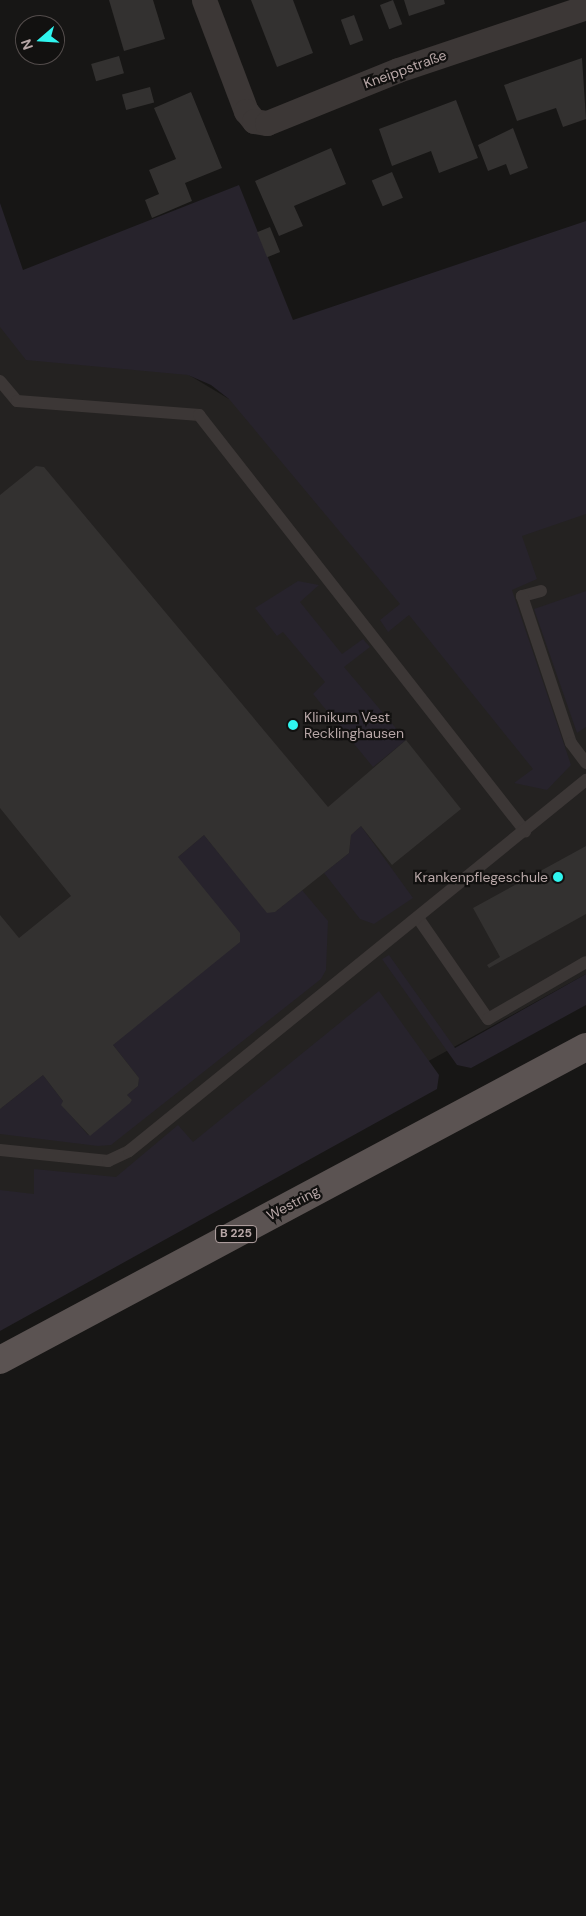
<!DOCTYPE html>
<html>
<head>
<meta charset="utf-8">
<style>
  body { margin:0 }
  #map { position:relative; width:586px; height:1916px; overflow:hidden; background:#171615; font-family:"DM Sans",sans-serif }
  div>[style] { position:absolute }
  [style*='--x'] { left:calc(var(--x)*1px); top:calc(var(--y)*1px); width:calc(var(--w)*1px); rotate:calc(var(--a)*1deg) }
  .built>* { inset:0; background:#242221 }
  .green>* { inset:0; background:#27232c }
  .building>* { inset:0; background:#333130; transform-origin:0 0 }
  .lane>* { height:12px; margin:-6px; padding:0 6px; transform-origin:6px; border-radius:6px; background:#3c3736 }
  .street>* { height:25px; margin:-12.5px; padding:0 12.5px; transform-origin:12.5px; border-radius:12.5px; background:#3c3736 }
  .primary>* { height:28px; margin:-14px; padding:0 14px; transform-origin:14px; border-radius:14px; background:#5b5352 }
  .dots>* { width:14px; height:14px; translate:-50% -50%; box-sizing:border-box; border:2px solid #121110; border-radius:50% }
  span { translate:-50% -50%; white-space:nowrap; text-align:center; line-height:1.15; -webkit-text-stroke:4.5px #121110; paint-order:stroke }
  .shield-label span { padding:1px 4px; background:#121110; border:1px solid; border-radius:4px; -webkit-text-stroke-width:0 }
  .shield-label { font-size:12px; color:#b8a7a7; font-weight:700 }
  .street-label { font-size:14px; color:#b8a7a7 }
  .poi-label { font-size:14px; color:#b8a7a7 }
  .left { translate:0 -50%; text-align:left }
  .right { translate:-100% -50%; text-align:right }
  .north { position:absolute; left:15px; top:15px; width:50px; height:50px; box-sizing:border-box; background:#121110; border:1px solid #544d4c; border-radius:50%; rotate:251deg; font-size:14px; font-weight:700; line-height:20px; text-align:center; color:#b8a7a7 }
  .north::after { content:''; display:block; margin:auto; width:18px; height:22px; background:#2ff5ef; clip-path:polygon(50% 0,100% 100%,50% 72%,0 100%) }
</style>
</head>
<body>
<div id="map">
  <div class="built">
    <div style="clip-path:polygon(0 324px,189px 375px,229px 399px,586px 389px,586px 974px,0 1298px)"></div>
  </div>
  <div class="green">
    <div style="clip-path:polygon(239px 185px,293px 320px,586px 221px,586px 514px,522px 536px,537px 579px,512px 590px,571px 765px,547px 790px,514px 783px,533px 769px,409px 615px,388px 632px,380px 620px,400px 604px,229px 399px,211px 385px,188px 375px,26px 360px,0 327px,0 203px,23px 270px)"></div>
    <div style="clip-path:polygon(298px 581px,319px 585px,300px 602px,342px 654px,363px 639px,370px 647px,344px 667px,406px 740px,373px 767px,313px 694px,325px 682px,283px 632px,277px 636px,255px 608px)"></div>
    <div style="clip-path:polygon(586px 591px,586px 727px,577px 733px,534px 609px)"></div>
    <div style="clip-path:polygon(361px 826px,413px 898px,374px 924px,360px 919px,324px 873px,349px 853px,351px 835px)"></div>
    <div style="clip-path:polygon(204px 835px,267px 912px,275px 912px,302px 890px,328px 921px,326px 970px,321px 979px,111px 1145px,98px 1146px,0 1134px,0 1109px,43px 1075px,63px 1101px,62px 1105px,88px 1135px,132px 1100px,127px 1095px,138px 1086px,139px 1078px,113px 1045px,178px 857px)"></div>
    <div style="clip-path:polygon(389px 955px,455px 1048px,586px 974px,586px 1005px,471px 1068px,457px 1065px,382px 959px)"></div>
    <div style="clip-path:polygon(379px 991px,439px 1075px,437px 1089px,0 1331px,0 1190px,34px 1194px,34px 1169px,116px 1177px,178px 1125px,193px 1142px)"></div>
  </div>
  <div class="building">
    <div style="clip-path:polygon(109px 0,153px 0,165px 39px,124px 51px)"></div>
    <div style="clip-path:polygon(251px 0,293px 0,313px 53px,277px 67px)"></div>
    <div style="left:393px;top:0;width:26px;height:14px;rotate:69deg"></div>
    <div style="clip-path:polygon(404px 0,444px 0,445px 4px,409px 16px)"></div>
    <div style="left:354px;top:15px;width:27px;height:14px;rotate:70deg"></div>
    <div style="left:119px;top:56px;width:18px;height:29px;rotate:74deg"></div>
    <div style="clip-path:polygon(582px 58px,586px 119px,563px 127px,556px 108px,517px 121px,504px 85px)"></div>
    <div style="left:150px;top:87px;width:16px;height:29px;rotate:75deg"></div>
    <div style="clip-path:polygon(191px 92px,222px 168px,185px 183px,192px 201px,152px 218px,145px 200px,159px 194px,149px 170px,176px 159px,154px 108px)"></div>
    <div style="clip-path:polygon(456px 100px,478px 158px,439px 173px,431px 151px,392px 166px,379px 129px)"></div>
    <div style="clip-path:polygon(513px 128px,528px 168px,510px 175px,506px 164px,488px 171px,478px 145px)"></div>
    <div style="clip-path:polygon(331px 148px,346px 184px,294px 206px,303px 226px,279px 236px,255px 181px)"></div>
    <div style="left:392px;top:172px;width:28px;height:22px;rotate:67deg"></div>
    <div style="left:270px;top:227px;width:27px;height:14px;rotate:68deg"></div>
    <div style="clip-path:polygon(36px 466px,44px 467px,328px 807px,406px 740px,461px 809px,392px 865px,361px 826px,351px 835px,349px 853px,275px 912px,267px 913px,204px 835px,178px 857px,240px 933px,240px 942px,113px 1045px,139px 1078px,138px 1086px,127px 1095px,132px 1100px,130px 1103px,90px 1136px,61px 1105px,63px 1101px,43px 1075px,0 1109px,0 915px,19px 938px,71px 896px,0 808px,0 495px)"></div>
    <div style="clip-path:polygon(586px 846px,586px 914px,489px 968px,487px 965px,500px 957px,473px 908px)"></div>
  </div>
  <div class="lane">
    <div style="--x:0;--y:381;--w:26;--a:50"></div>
    <div style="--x:17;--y:401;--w:183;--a:4.4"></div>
    <div style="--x:199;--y:415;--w:529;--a:51.92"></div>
    <div style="--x:541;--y:591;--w:20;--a:165"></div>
    <div style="--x:522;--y:596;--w:155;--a:71.6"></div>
    <div style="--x:571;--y:743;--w:25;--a:53"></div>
    <div style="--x:418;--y:918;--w:123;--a:55.3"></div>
    <div style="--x:488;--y:1019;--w:113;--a:-30.2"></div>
    <div style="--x:0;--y:1150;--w:109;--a:5.8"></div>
    <div style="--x:108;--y:1161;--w:23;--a:-25"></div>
    <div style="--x:129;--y:1151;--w:589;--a:-39.07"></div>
  </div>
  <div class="street">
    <div style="--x:204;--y:0;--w:119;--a:69.3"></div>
    <div style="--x:246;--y:111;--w:13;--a:51"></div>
    <div style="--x:254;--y:121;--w:13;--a:9"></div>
    <div style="--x:267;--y:123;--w:141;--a:-22"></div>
    <div style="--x:398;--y:70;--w:198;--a:-18.5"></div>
  </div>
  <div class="primary">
    <div style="--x:0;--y:1360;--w:664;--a:-28.11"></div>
  </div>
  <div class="dots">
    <div style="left:293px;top:725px;background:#2ff5ef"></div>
    <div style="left:558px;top:877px;background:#2ff5ef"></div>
  </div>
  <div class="shield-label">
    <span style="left:236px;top:1234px">B 225</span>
  </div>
  <div class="street-label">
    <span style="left:405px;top:69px;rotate:-20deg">Kneippstraße</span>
    <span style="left:293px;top:1203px;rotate:-28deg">Westring</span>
  </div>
  <div class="poi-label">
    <span class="left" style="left:304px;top:725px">Klinikum Vest<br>Recklinghausen</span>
    <span class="right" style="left:548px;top:877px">Krankenpflegeschule</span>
  </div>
  <div class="north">N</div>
</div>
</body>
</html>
